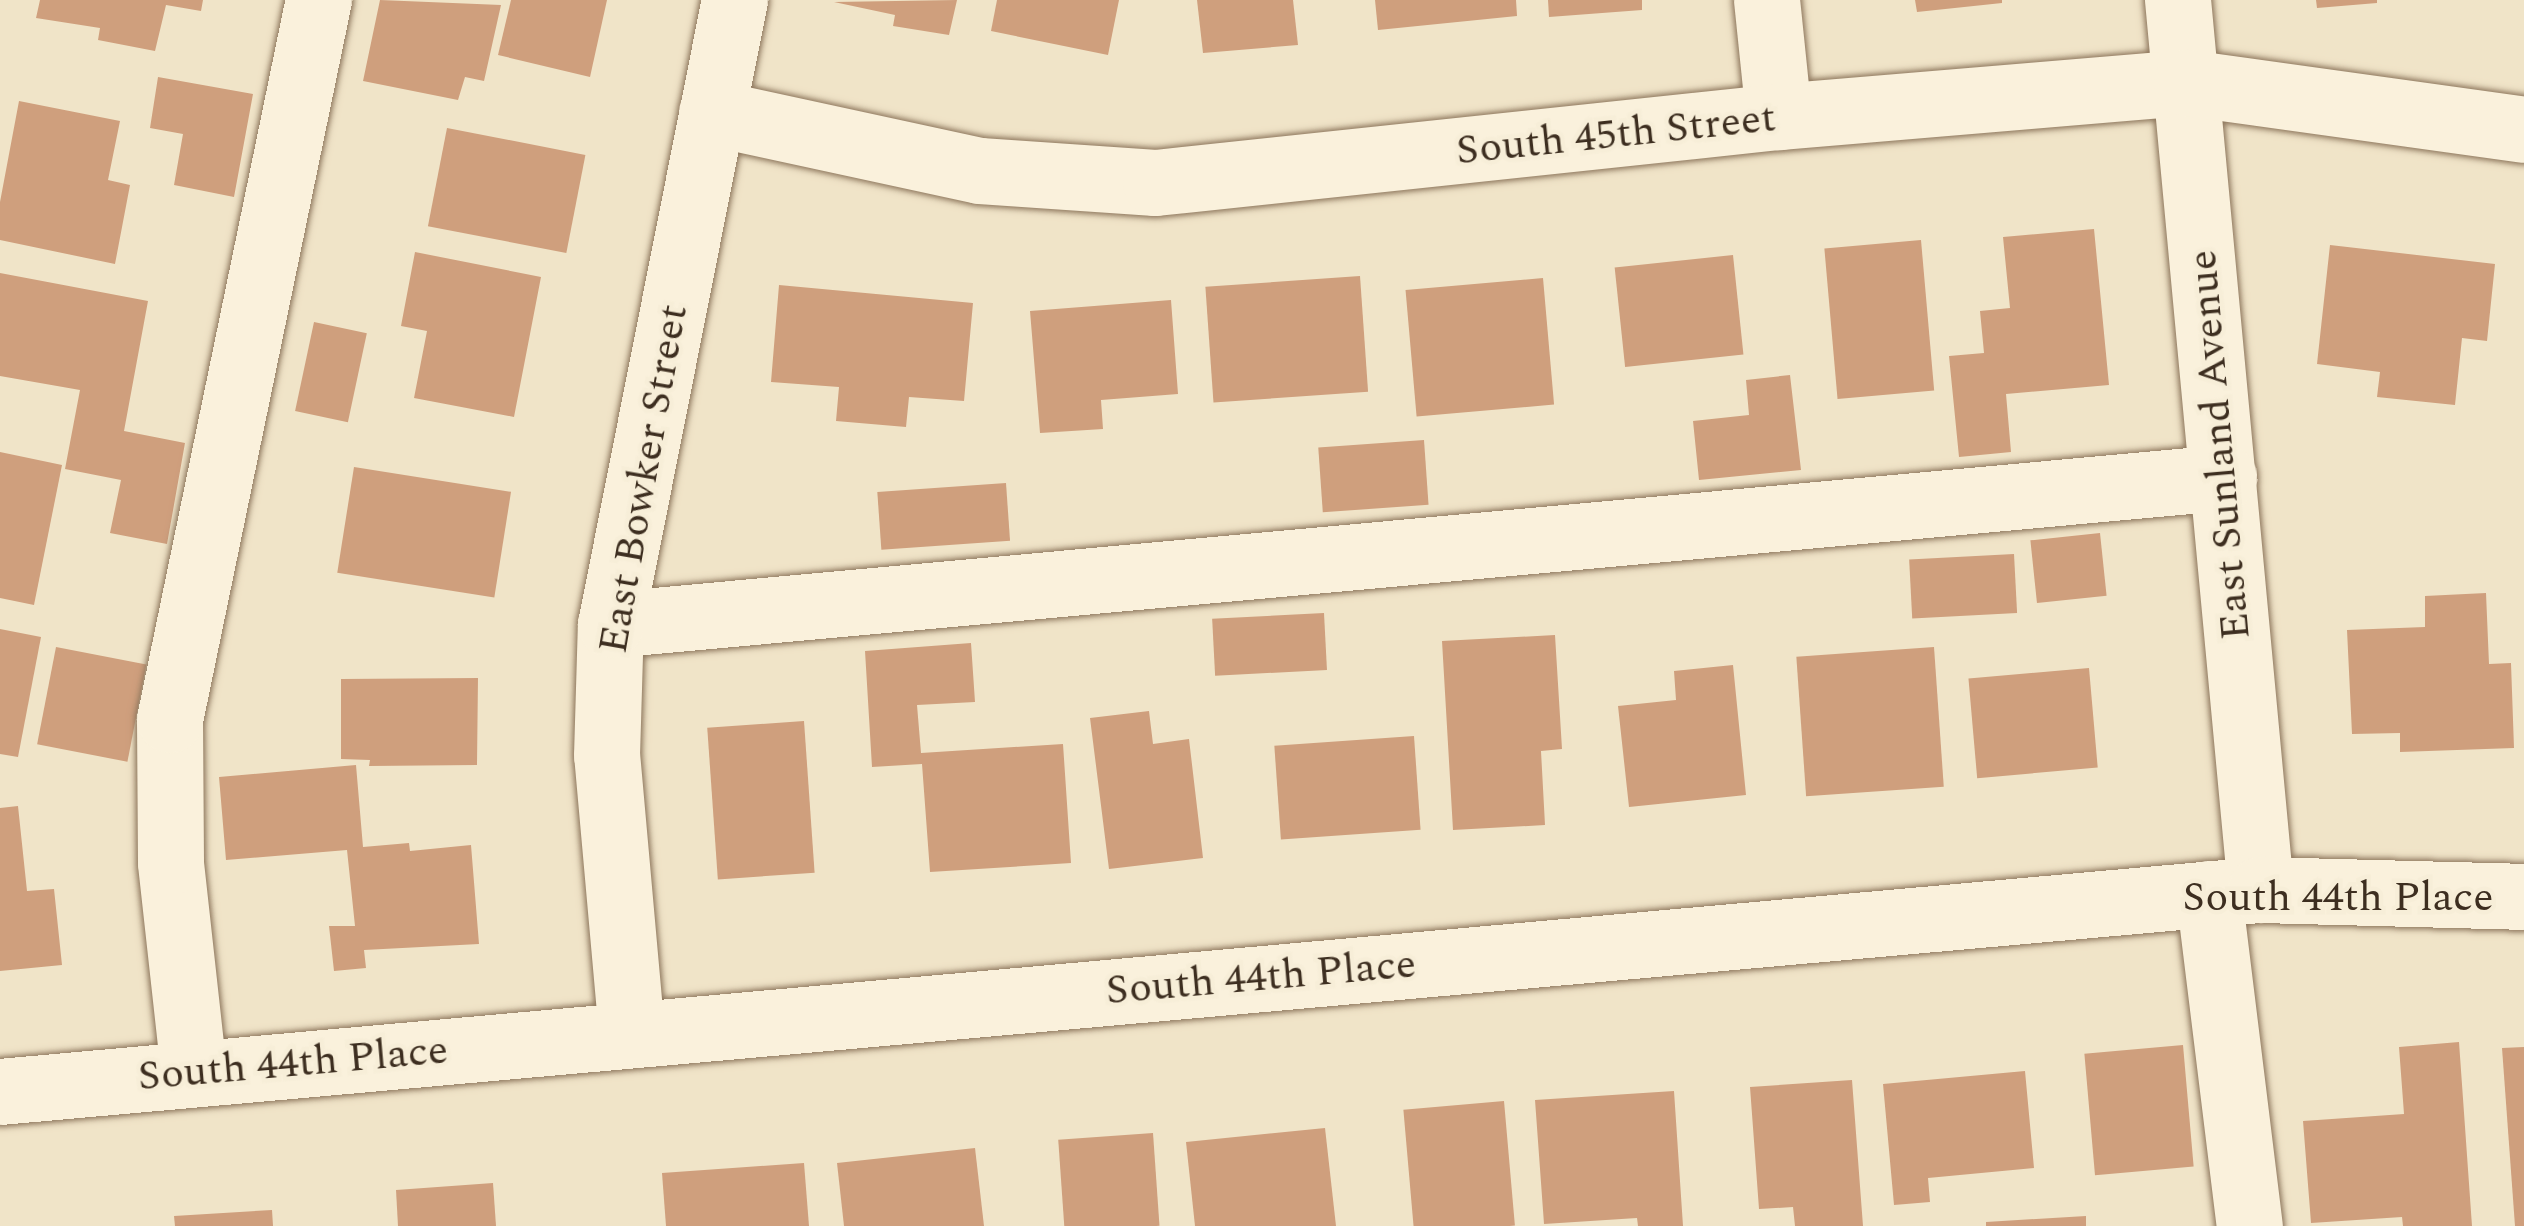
<!DOCTYPE html>
<html>
<head>
<meta charset="utf-8">
<style>
  body { margin:0 }
  #map { position:relative; width:2524px; height:1226px; overflow:hidden; background:#f0e4c8; font-family:Spectral,serif }
  div>[style] { position:absolute }
  [style*='--x'] { left:calc(var(--x)*1px); top:calc(var(--y)*1px); width:calc(var(--w)*1px); rotate:calc(var(--a)*1deg) }
  .building>* { inset:0; background:#cf9f7d; transform-origin:0 0 }
  .roads { filter:drop-shadow(0 0 3px #8d765c) drop-shadow(0 0 3px #8d765c) }
  .minor>* { height:66px; margin:-33px; padding:0 33px; transform-origin:33px; border-radius:33px; background:#faf1dc }
  span { translate:-50% -50%; white-space:nowrap; text-align:center; line-height:1.15; -webkit-text-stroke:9px #f7eed8; paint-order:stroke }
  .street-label { font-size:42px; color:#3d2e20 }
</style>
</head>
<body>
<div id="map">
  <div class="building">
    <div style="clip-path:polygon(40px 0,203px 0,201px 11px,166px 5px,155px 51px,98px 40px,100px 28px,36px 18px)"></div>
    <div style="clip-path:polygon(380px 0,501px 5px,484px 81px,465px 77px,458px 100px,363px 81px)"></div>
    <div style="clip-path:polygon(511px 0,607px 0,590px 77px,498px 55px)"></div>
    <div style="clip-path:polygon(957px 0,949px 35px,893px 26px,895px 15px,834px 2px)"></div>
    <div style="clip-path:polygon(997px 0,1119px 0,1108px 55px,991px 31px)"></div>
    <div style="clip-path:polygon(1197px 0,1293px 0,1298px 45px,1203px 53px)"></div>
    <div style="clip-path:polygon(1375px 0,1516px 0,1517px 16px,1378px 30px)"></div>
    <div style="clip-path:polygon(1548px 0,1642px 0,1642px 10px,1549px 17px)"></div>
    <div style="clip-path:polygon(1915px 0,2002px 0,2002px 3px,1917px 12px)"></div>
    <div style="clip-path:polygon(2316px 0,2377px 0,2377px 3px,2317px 8px)"></div>
    <div style="clip-path:polygon(158px 77px,253px 94px,234px 197px,174px 185px,183px 134px,150px 128px)"></div>
    <div style="clip-path:polygon(19px 101px,120px 121px,108px 180px,130px 185px,115px 264px,0 240px,0 202px)"></div>
    <div style="left:447px;top:128px;width:141px;height:100px;rotate:11deg"></div>
    <div style="clip-path:polygon(2094px 229px,2109px 385px,2006px 394px,2011px 452px,1959px 457px,1949px 356px,1984px 353px,1980px 311px,2010px 308px,2003px 237px)"></div>
    <div style="left:1921px;top:240px;width:151px;height:97px;rotate:85deg"></div>
    <div style="clip-path:polygon(2330px 245px,2495px 264px,2487px 341px,2462px 338px,2455px 405px,2377px 397px,2380px 372px,2317px 364px)"></div>
    <div style="clip-path:polygon(415px 252px,541px 277px,514px 417px,414px 398px,427px 331px,401px 326px)"></div>
    <div style="left:1733px;top:255px;width:100px;height:119px;rotate:84deg"></div>
    <div style="clip-path:polygon(0 273px,148px 301px,124px 431px,185px 443px,167px 544px,110px 533px,121px 480px,65px 469px,80px 390px,0 376px)"></div>
    <div style="left:1360px;top:276px;width:116px;height:155px;rotate:86deg"></div>
    <div style="left:1543px;top:278px;width:127px;height:138px;rotate:85deg"></div>
    <div style="clip-path:polygon(779px 285px,973px 303px,964px 401px,909px 397px,906px 427px,836px 421px,839px 387px,771px 382px)"></div>
    <div style="clip-path:polygon(1171px 300px,1178px 394px,1101px 400px,1103px 429px,1040px 433px,1030px 311px)"></div>
    <div style="left:314px;top:322px;width:54px;height:91px;rotate:12deg"></div>
    <div style="clip-path:polygon(1790px 375px,1801px 470px,1699px 480px,1693px 421px,1749px 415px,1746px 380px)"></div>
    <div style="left:1424px;top:440px;width:65px;height:106px;rotate:86deg"></div>
    <div style="clip-path:polygon(0 452px,62px 465px,34px 605px,0 598px)"></div>
    <div style="left:354px;top:467px;width:159px;height:107px;rotate:9deg"></div>
    <div style="left:1006px;top:483px;width:58px;height:129px;rotate:86deg"></div>
    <div style="left:2100px;top:533px;width:63px;height:70px;rotate:84deg"></div>
    <div style="left:2014px;top:554px;width:59px;height:105px;rotate:87deg"></div>
    <div style="clip-path:polygon(2486px 593px,2489px 664px,2511px 663px,2514px 748px,2400px 752px,2400px 733px,2352px 734px,2347px 630px,2425px 627px,2425px 596px)"></div>
    <div style="left:1324px;top:613px;width:57px;height:112px;rotate:87deg"></div>
    <div style="clip-path:polygon(0 629px,41px 637px,18px 757px,0 754px)"></div>
    <div style="clip-path:polygon(1555px 635px,1562px 749px,1541px 751px,1545px 825px,1453px 830px,1442px 641px)"></div>
    <div style="clip-path:polygon(971px 643px,975px 702px,917px 705px,921px 753px,1063px 744px,1071px 863px,930px 872px,922px 764px,872px 767px,865px 651px)"></div>
    <div style="left:56px;top:647px;width:92px;height:99px;rotate:11deg"></div>
    <div style="left:1934px;top:647px;width:140px;height:138px;rotate:86deg"></div>
    <div style="clip-path:polygon(1733px 665px,1746px 795px,1629px 807px,1618px 706px,1676px 700px,1674px 671px)"></div>
    <div style="left:2089px;top:668px;width:100px;height:121px;rotate:85deg"></div>
    <div style="clip-path:polygon(478px 678px,477px 765px,369px 766px,370px 760px,341px 759px,341px 679px)"></div>
    <div style="clip-path:polygon(1149px 711px,1153px 744px,1189px 739px,1203px 858px,1109px 869px,1090px 718px)"></div>
    <div style="left:804px;top:721px;width:152px;height:97px;rotate:86deg"></div>
    <div style="left:1414px;top:736px;width:94px;height:140px;rotate:86deg"></div>
    <div style="clip-path:polygon(356px 765px,363px 847px,409px 843px,410px 851px,471px 845px,479px 944px,364px 950px,366px 968px,334px 971px,329px 926px,355px 926px,347px 850px,226px 860px,219px 777px)"></div>
    <div style="clip-path:polygon(18px 806px,27px 891px,54px 889px,62px 965px,0 971px,0 808px)"></div>
    <div style="clip-path:polygon(2459px 1042px,2472px 1226px,2403px 1226px,2402px 1217px,2311px 1223px,2303px 1121px,2404px 1114px,2399px 1047px)"></div>
    <div style="left:2183px;top:1045px;width:122px;height:99px;rotate:85deg"></div>
    <div style="clip-path:polygon(2524px 1047px,2524px 1226px,2515px 1226px,2502px 1048px)"></div>
    <div style="clip-path:polygon(2025px 1071px,2034px 1168px,1928px 1178px,1930px 1202px,1894px 1205px,1883px 1084px)"></div>
    <div style="clip-path:polygon(1852px 1080px,1863px 1226px,1795px 1226px,1793px 1207px,1759px 1209px,1750px 1087px)"></div>
    <div style="clip-path:polygon(1674px 1091px,1683px 1226px,1638px 1226px,1637px 1218px,1544px 1224px,1535px 1100px)"></div>
    <div style="left:1504px;top:1101px;width:125px;height:101px;rotate:85deg"></div>
    <div style="clip-path:polygon(1325px 1128px,1336px 1226px,1195px 1226px,1186px 1142px)"></div>
    <div style="left:1153px;top:1133px;width:93px;height:95px;rotate:86deg"></div>
    <div style="clip-path:polygon(975px 1148px,984px 1226px,844px 1226px,837px 1163px)"></div>
    <div style="clip-path:polygon(804px 1163px,809px 1226px,666px 1226px,662px 1173px)"></div>
    <div style="clip-path:polygon(493px 1183px,496px 1226px,398px 1226px,396px 1190px)"></div>
    <div style="clip-path:polygon(272px 1210px,273px 1226px,175px 1226px,174px 1216px)"></div>
    <div style="clip-path:polygon(2086px 1216px,2086px 1226px,1986px 1226px,1986px 1222px)"></div>
  </div>
  <div class="roads">
    <div class="minor">
      <div style="--x:1767;--y:0;--w:118;--a:84.1"></div>
      <div style="--x:2178;--y:0;--w:894;--a:84.67"></div>
      <div style="--x:712;--y:113;--w:274;--a:12.2"></div>
      <div style="--x:980;--y:171;--w:176;--a:3.9"></div>
      <div style="--x:1156;--y:183;--w:626;--a:-6.05"></div>
      <div style="--x:1779;--y:117;--w:409;--a:-4.8"></div>
      <div style="--x:2187;--y:83;--w:340;--a:7.9"></div>
      <div style="--x:611;--y:625;--w:1620;--a:-5.21"></div>
      <div style="--x:2209;--y:894;--w:335;--a:83"></div>
      <div style="--x:632;--y:1034;--w:279;--a:-95.1"></div>
      <div style="--x:607;--y:756;--w:131;--a:-88.3"></div>
      <div style="--x:611;--y:625;--w:637;--a:-78.78"></div>
      <div style="--x:194;--y:1072;--w:211;--a:-96.3"></div>
      <div style="--x:171;--y:862;--w:142;--a:-90.4"></div>
      <div style="--x:170;--y:720;--w:735;--a:-78.31"></div>
      <div style="--x:0;--y:1092;--w:2270;--a:-5.11"></div>
      <div style="--x:2261;--y:890;--w:263;--a:1.5"></div>
    </div>
  </div>
  <div class="street-label">
    <span style="left:1616px;top:135px;rotate:-6deg">South 45th Street</span>
    <span style="left:2220px;top:445px;rotate:-95deg">East Sunland Avenue</span>
    <span style="left:644px;top:479px;rotate:-80deg">East Bowker Street</span>
    <span style="left:2338px;top:898px">South 44th Place</span>
    <span style="left:1261px;top:978px;rotate:-5deg">South 44th Place</span>
    <span style="left:293px;top:1064px;rotate:-5deg">South 44th Place</span>
  </div>
</div>
</body>
</html>
